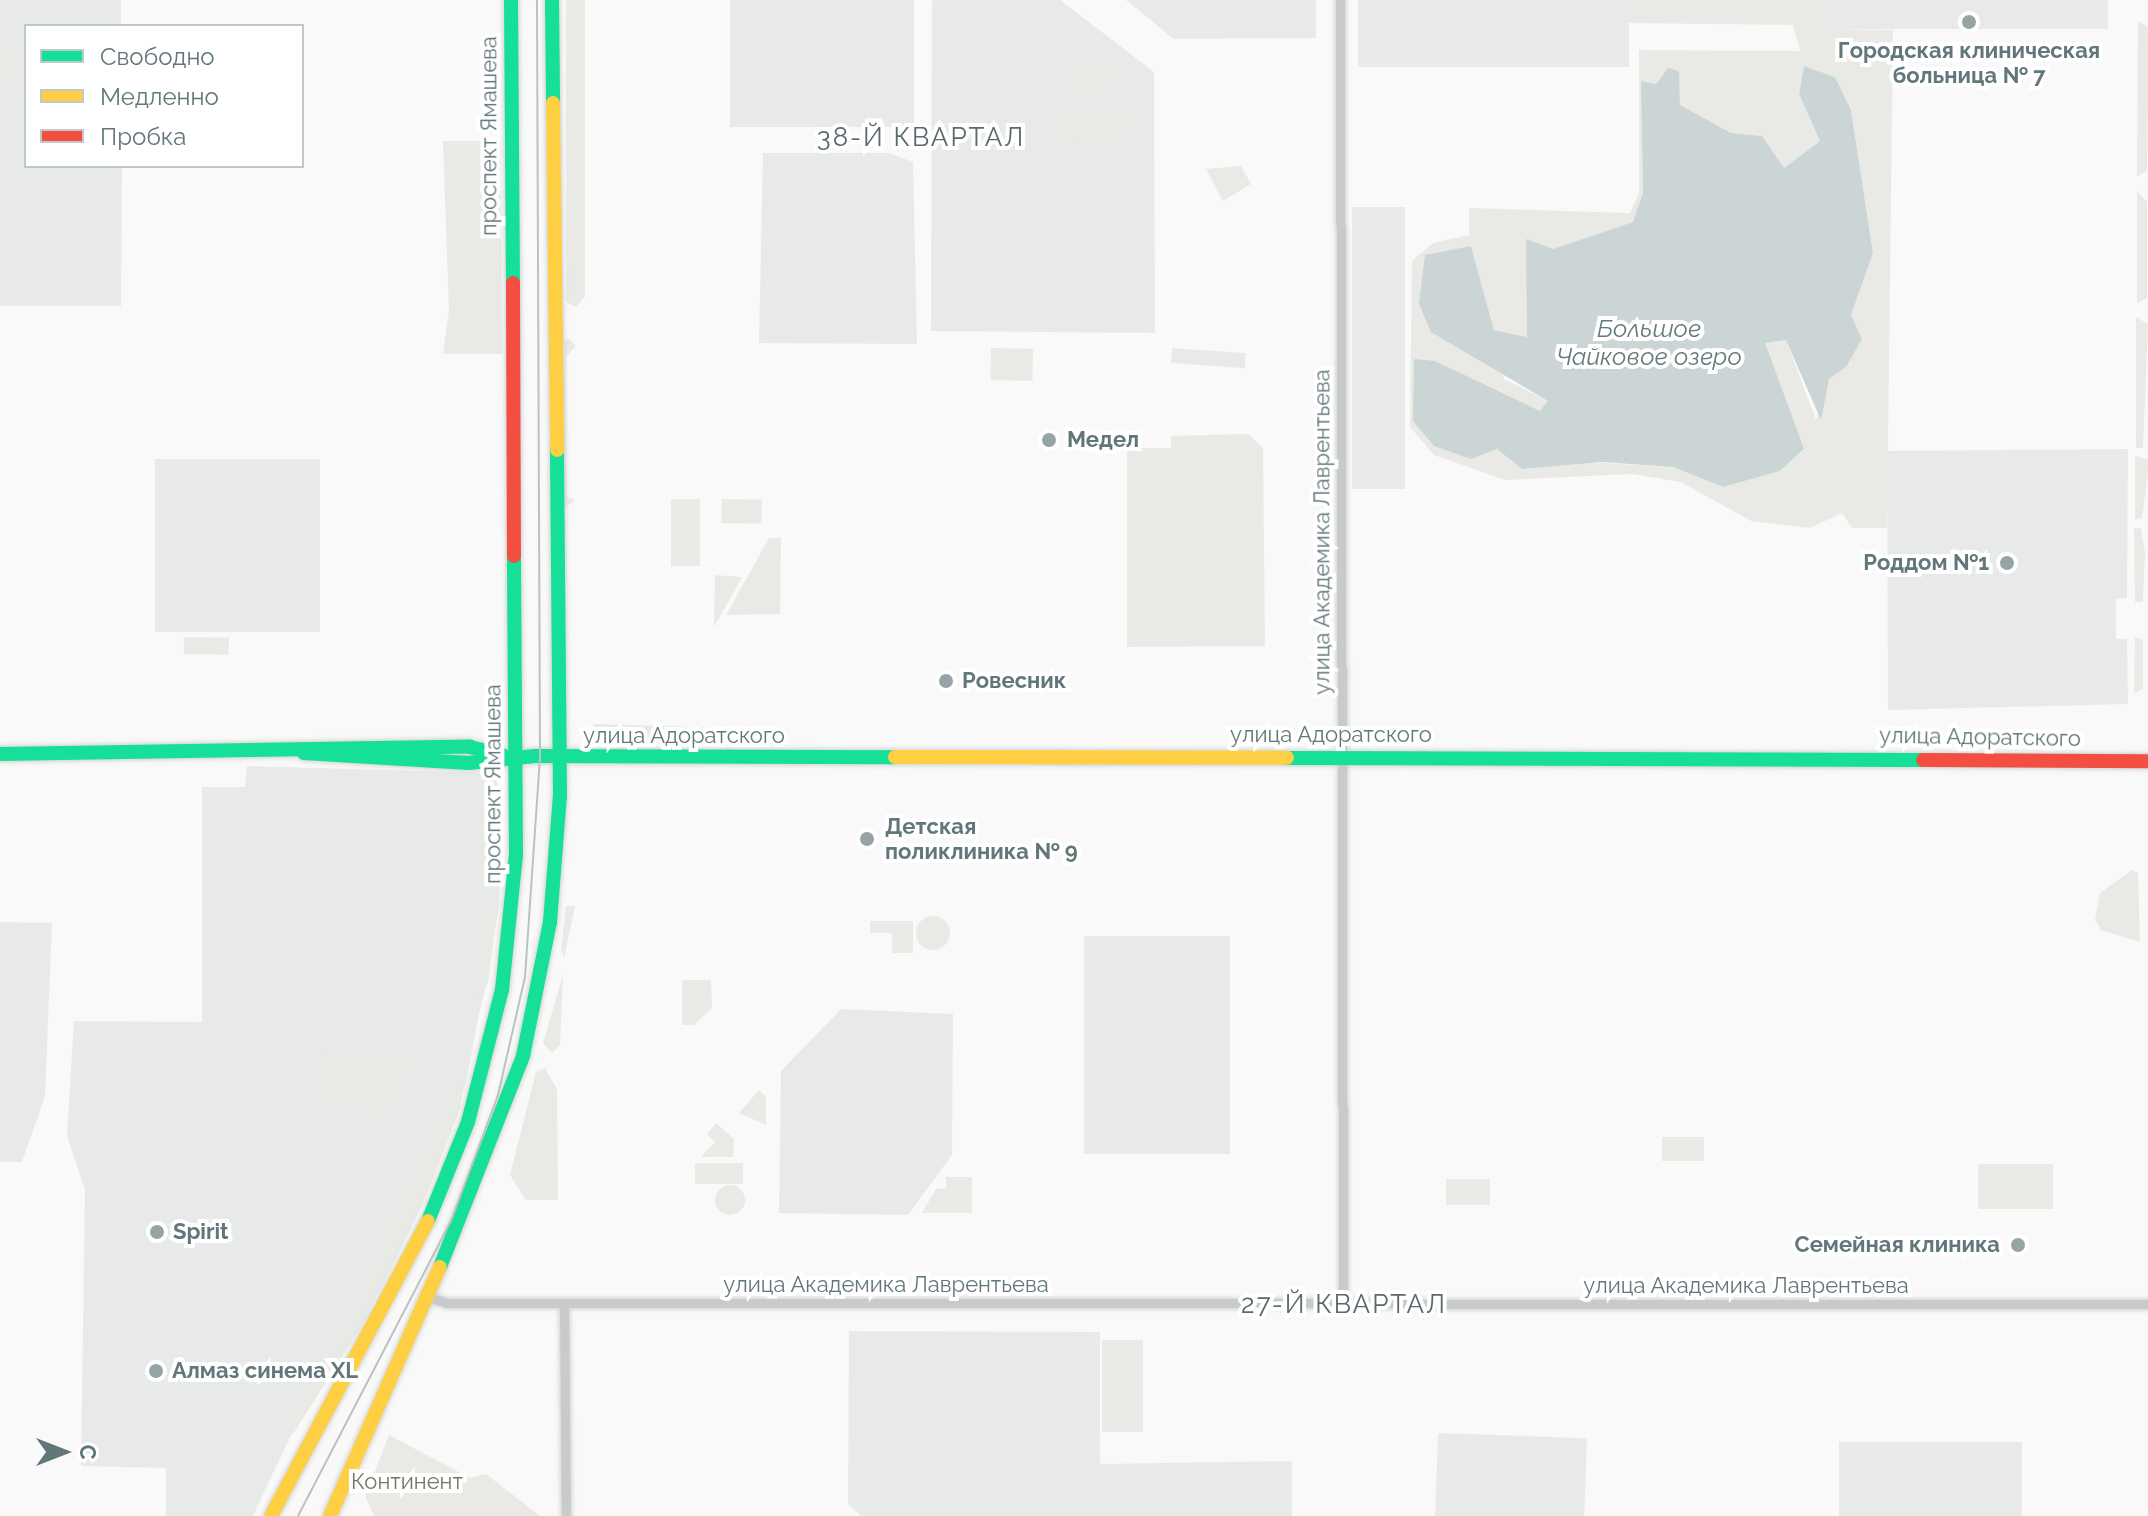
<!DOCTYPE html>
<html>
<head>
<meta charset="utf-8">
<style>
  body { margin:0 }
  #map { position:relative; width:2148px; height:1516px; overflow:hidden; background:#f9f9f9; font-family:Raleway,sans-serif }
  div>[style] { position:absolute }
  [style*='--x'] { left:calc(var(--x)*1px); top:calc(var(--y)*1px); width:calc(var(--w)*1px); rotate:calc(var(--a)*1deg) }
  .built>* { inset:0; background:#e8eaea; transform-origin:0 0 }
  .green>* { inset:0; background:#e9eae6; transform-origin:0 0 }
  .round { border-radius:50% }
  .water>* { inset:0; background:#cbd5d5 }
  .roads { filter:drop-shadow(0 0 2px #d4d5d6) drop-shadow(0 0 2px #d4d5d6) }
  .street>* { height:9px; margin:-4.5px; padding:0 4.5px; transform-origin:4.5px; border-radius:4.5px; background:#c9caca }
  .fast>* { height:14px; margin:-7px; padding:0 7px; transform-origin:7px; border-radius:7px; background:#16e098 }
  .slow>* { height:14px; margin:-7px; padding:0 7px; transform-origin:7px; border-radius:7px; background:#ffcf43 }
  .jam>* { height:14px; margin:-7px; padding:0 7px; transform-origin:7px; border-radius:7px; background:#f24e42 }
  .tram>* { height:2px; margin:-1px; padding:0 1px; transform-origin:1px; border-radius:1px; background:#bec1c2 }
  .dots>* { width:22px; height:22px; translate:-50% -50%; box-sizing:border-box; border:4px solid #fff; border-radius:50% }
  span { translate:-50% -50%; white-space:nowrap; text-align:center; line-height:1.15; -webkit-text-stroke:8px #fff; paint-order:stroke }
  .poi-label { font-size:22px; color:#62777a; font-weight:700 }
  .left { translate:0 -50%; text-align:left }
  .right { translate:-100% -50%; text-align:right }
  .street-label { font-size:22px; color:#62777a }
  .park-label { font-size:22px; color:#6f7966 }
  .water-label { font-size:24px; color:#627a79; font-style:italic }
  .quarter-label { font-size:26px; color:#59696c; letter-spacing:2px }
  .legend { position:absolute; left:24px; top:24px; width:280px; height:144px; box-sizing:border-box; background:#fff; border:2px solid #c0c9ca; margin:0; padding:10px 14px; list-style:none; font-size:24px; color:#62777a }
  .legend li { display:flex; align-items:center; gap:16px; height:40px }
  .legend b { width:40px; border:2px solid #c0c9ca }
  .north { position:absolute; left:24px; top:1412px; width:80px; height:80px; -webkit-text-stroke:6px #fff; paint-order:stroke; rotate:90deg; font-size:22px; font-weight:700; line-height:32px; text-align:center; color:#62777a }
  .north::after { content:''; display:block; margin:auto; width:28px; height:36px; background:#62777a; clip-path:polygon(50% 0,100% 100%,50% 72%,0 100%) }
</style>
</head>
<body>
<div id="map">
  <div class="built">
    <div style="clip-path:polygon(0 0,121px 0,121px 26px,26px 26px,26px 166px,122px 166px,121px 306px,0 306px)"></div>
    <div style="left:730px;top:0;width:184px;height:127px"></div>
    <div style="clip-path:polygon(932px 0,1060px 0,1154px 72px,1155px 333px,931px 331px)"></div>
    <div style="clip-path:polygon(1126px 0,1316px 0,1316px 38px,1174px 39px)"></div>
    <div style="left:1358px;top:0;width:271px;height:67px"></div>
    <div style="left:1829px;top:0;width:279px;height:29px"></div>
    <div style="clip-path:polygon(763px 153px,889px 153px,913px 162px,917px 344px,759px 343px)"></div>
    <div style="left:1352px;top:207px;width:53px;height:282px"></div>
    <div style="left:1172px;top:348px;width:74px;height:15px;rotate:4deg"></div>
    <div style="clip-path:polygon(2128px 449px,2127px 598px,2116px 599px,2116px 639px,2127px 639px,2128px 704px,1888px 710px,1887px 451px)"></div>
    <div style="left:155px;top:459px;width:165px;height:173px"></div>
    <div style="clip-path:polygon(247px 766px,494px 773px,502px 798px,499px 908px,466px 1083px,421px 1205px,364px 1321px,291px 1435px,253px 1516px,166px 1516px,166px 1468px,81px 1466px,85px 1190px,67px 1136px,74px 1021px,202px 1022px,202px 787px,245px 787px)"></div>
    <div style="clip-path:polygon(0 922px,52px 923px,45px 1096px,22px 1162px,0 1162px)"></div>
    <div style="left:1084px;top:936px;width:146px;height:218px"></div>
    <div style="clip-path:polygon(841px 1009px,953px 1014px,952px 1155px,908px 1215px,779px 1213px,781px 1071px)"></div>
    <div style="clip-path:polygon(849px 1331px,1100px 1332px,1100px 1464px,1292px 1461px,1292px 1516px,861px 1516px,848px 1504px)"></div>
    <div style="left:1438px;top:1433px;width:149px;height:83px;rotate:2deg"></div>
    <div style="left:1839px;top:1442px;width:183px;height:74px"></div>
  </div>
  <div class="green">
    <div style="clip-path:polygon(566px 0,585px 0,585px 296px,576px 307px,566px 302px)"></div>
    <div style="clip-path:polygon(evenodd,1626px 0,1829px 0,1829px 29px,1893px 30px,1887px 528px,1852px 528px,1842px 513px,1810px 528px,1751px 521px,1681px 482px,1632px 474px,1505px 480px,1434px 455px,1410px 427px,1412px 261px,1433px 243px,1469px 235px,1469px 208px,1630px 213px,1639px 193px,1639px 50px,1800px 51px,1793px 25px,1629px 23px,1626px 0,1804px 66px,1835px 77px,1851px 110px,1873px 253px,1851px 315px,1846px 367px,1829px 379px,1816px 420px,1786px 340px,1764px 343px,1804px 450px,1780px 471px,1723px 487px,1673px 467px,1515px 458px,1497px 449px,1471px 459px,1455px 448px,1487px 388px,1540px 411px,1549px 401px,1504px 379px,1471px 246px,1494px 330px,1528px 337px,1553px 249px,1633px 222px,1643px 192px,1642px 82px,1656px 84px,1668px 68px,1679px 80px,1680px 106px,1731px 133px,1761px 136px,1784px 168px,1820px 141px,1799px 94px,1804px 66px)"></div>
    <div style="clip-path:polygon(2138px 21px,2148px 27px,2148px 106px,2147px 171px,2137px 176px)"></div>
    <div class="round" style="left:-4px;top:53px;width:34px;height:34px"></div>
    <div style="left:1070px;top:62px;width:47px;height:27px"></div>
    <div style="left:1129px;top:105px;width:36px;height:70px;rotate:88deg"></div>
    <div style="clip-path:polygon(443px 141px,501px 141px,502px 354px,443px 354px,449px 310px)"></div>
    <div style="clip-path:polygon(1241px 166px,1251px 184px,1223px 201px,1206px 169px)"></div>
    <div style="clip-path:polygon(2137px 191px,2147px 202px,2147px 298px,2137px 303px)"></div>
    <div style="clip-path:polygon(2136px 317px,2148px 324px,2143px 448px,2136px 448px)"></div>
    <div style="clip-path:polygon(569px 339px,576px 346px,566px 357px,567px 497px,575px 500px,565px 508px,563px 340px)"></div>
    <div style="left:991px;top:348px;width:42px;height:32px;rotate:1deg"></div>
    <div style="clip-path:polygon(1248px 434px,1263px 448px,1265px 646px,1127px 647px,1127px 448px,1171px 448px,1171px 436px)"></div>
    <div style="clip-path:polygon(2135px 456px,2148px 459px,2148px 473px,2142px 518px,2135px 519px)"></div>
    <div style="left:671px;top:499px;width:29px;height:67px"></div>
    <div style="left:722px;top:499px;width:40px;height:24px;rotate:1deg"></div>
    <div style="clip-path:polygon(2134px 528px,2141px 528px,2145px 552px,2143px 602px,2135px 602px)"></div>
    <div style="clip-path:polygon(769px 538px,781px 538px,780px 614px,726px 615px)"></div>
    <div style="clip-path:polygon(715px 575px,742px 577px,714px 627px)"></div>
    <div style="left:184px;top:637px;width:45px;height:17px;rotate:1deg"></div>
    <div style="clip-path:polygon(2135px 637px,2143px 640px,2143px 689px,2134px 693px)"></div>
    <div style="clip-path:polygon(594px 724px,703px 727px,704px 740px,594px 740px)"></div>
    <div style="clip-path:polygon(479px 818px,490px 823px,488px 885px,479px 890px)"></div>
    <div style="clip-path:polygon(2132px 870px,2138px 873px,2140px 942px,2101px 930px,2095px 919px,2100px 893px)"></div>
    <div style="clip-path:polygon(488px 903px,488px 920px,496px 921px,489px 977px,469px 1046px,479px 987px,479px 904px)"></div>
    <div style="clip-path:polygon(566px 906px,575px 906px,564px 958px,561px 950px)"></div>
    <div class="round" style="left:916px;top:916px;width:34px;height:34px"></div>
    <div style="clip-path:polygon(870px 921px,913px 921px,913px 953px,892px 953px,892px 933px,870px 933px)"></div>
    <div style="clip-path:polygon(563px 975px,560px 1045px,552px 1053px,543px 1043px)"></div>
    <div style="clip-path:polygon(682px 980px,711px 980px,712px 1008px,694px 1025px,682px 1025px)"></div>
    <div style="clip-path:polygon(323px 1051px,354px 1052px,355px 1061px,422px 1052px,425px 1060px,415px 1063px,392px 1114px,324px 1111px)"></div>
    <div style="clip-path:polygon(545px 1068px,557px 1089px,558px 1200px,526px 1200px,510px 1175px,536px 1072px)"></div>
    <div style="clip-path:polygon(465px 1075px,460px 1109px,422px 1206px,378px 1294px,358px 1298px,454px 1084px)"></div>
    <div style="clip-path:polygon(759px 1090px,766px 1097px,766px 1125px,739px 1113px)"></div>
    <div style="clip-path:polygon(716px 1123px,734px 1139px,733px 1157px,701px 1157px,715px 1142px,707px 1134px)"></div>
    <div style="left:1662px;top:1137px;width:42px;height:24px"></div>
    <div style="left:695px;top:1163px;width:48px;height:21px"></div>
    <div style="left:1978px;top:1164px;width:75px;height:45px"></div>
    <div style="clip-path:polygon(946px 1177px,972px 1177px,972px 1213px,922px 1213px,936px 1189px,946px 1188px)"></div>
    <div style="left:1490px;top:1179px;width:26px;height:44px;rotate:90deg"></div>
    <div class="round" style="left:715px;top:1185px;width:30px;height:30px"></div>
    <div style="clip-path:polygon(351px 1309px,362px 1315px,362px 1325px,293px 1434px,282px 1428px)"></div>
    <div style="left:1102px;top:1340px;width:41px;height:92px"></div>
    <div style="clip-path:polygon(389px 1435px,470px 1478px,486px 1474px,540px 1516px,374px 1516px,365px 1496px)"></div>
  </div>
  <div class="water">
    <div style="clip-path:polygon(1804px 66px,1835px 77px,1851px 110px,1873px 253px,1851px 315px,1862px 339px,1846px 367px,1829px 379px,1821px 420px,1786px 340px,1765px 343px,1804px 449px,1780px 471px,1723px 487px,1673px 467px,1601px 462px,1522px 469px,1497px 449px,1471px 459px,1434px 446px,1413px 421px,1414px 359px,1435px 361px,1540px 411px,1548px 401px,1431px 332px,1419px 304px,1425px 255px,1471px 246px,1494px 330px,1527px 337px,1526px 239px,1553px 249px,1633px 222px,1643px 192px,1641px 81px,1656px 84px,1668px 68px,1679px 71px,1680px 105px,1731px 133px,1762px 136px,1784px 168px,1820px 141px,1799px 94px)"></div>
  </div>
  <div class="roads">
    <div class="street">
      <div style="--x:1340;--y:0;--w:1304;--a:89.87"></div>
      <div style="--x:429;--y:1297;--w:18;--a:19"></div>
      <div style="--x:446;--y:1303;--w:1702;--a:0.03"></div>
      <div style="--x:564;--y:1303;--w:213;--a:89.5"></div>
    </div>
    <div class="fast">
      <div style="--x:511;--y:0;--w:283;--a:89.6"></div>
      <div style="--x:552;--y:0;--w:103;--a:89.4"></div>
      <div style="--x:304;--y:753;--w:165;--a:3.5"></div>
      <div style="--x:469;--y:763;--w:66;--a:-6.1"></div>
      <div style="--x:535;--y:756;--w:360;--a:0.2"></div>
      <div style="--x:0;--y:754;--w:470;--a:-0.9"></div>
      <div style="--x:470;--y:747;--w:34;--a:14"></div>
      <div style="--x:1287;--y:758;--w:636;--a:0.18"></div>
      <div style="--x:428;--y:1221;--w:107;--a:-68"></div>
      <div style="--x:468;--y:1122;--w:136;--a:-75.6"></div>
      <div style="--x:502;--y:990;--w:136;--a:-84.1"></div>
      <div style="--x:516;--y:855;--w:299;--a:-90.4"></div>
      <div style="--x:440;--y:1267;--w:227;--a:-68.5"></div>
      <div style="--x:523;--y:1056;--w:137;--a:-78.6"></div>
      <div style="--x:550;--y:922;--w:126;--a:-85.5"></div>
      <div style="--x:560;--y:796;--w:346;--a:-90.5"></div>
    </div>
    <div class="slow">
      <div style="--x:553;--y:103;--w:347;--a:89.3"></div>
      <div style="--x:895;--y:757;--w:392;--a:0.1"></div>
      <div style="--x:271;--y:1516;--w:334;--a:-62"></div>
      <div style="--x:330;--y:1516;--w:272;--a:-66.2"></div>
    </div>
    <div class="jam">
      <div style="--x:513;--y:283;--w:273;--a:89.8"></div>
      <div style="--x:1923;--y:760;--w:225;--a:0.3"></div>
    </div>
  </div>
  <div class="tram">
    <div style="--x:298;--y:1516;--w:332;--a:-62.6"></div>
    <div style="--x:451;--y:1221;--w:134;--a:-69.5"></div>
    <div style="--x:498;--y:1095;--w:121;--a:-77.1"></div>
    <div style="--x:525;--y:977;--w:221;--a:-86.1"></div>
    <div style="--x:540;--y:757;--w:757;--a:-90.23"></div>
  </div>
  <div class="dots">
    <div style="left:1969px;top:22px;background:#97a4a6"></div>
    <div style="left:1049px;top:440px;background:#97a4a6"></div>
    <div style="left:2007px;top:563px;background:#97a4a6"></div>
    <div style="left:946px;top:681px;background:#97a4a6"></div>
    <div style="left:867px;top:839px;background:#97a4a6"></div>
    <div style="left:157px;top:1232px;background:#97a4a6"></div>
    <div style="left:2018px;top:1245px;background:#97a4a6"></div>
    <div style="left:156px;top:1371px;background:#97a4a6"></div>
  </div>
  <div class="poi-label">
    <span style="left:1969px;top:63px">Городская клиническая<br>больница № 7</span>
    <span class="left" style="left:1067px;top:440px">Медел</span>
    <span class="right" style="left:1989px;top:563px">Роддом №1</span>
    <span class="left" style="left:962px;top:681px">Ровесник</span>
    <span class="left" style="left:885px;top:839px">Детская<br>поликлиника № 9</span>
    <span class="left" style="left:173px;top:1232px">Spirit</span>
    <span class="right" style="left:2000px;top:1245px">Семейная клиника</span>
    <span class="left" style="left:172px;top:1371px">Алмаз синема XL</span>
  </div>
  <div class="street-label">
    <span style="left:489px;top:136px;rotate:-90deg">проспект Ямашева</span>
    <span style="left:1322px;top:532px;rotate:-90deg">улица Академика Лаврентьева</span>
    <span style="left:1331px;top:735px">улица Адоратского</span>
    <span style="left:684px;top:736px">улица Адоратского</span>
    <span style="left:1980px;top:737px;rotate:1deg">улица Адоратского</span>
    <span style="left:493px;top:784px;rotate:-90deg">проспект Ямашева</span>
    <span style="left:886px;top:1285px">улица Академика Лаврентьева</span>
    <span style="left:1746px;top:1286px">улица Академика Лаврентьева</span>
  </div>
  <div class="park-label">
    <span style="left:407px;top:1482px">Континент</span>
  </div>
  <div class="water-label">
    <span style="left:1649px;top:343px">Большое<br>Чайковое озеро</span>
  </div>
  <div class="quarter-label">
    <span style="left:921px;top:138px">38-Й КВАРТАЛ</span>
    <span style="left:1344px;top:1305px">27-Й КВАРТАЛ</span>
  </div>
  <ul class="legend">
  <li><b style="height:10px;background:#16e098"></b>Свободно</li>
  <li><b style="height:10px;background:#ffcf43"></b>Медленно</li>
  <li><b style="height:10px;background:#f24e42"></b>Пробка</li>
  </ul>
  <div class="north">С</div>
</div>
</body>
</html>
